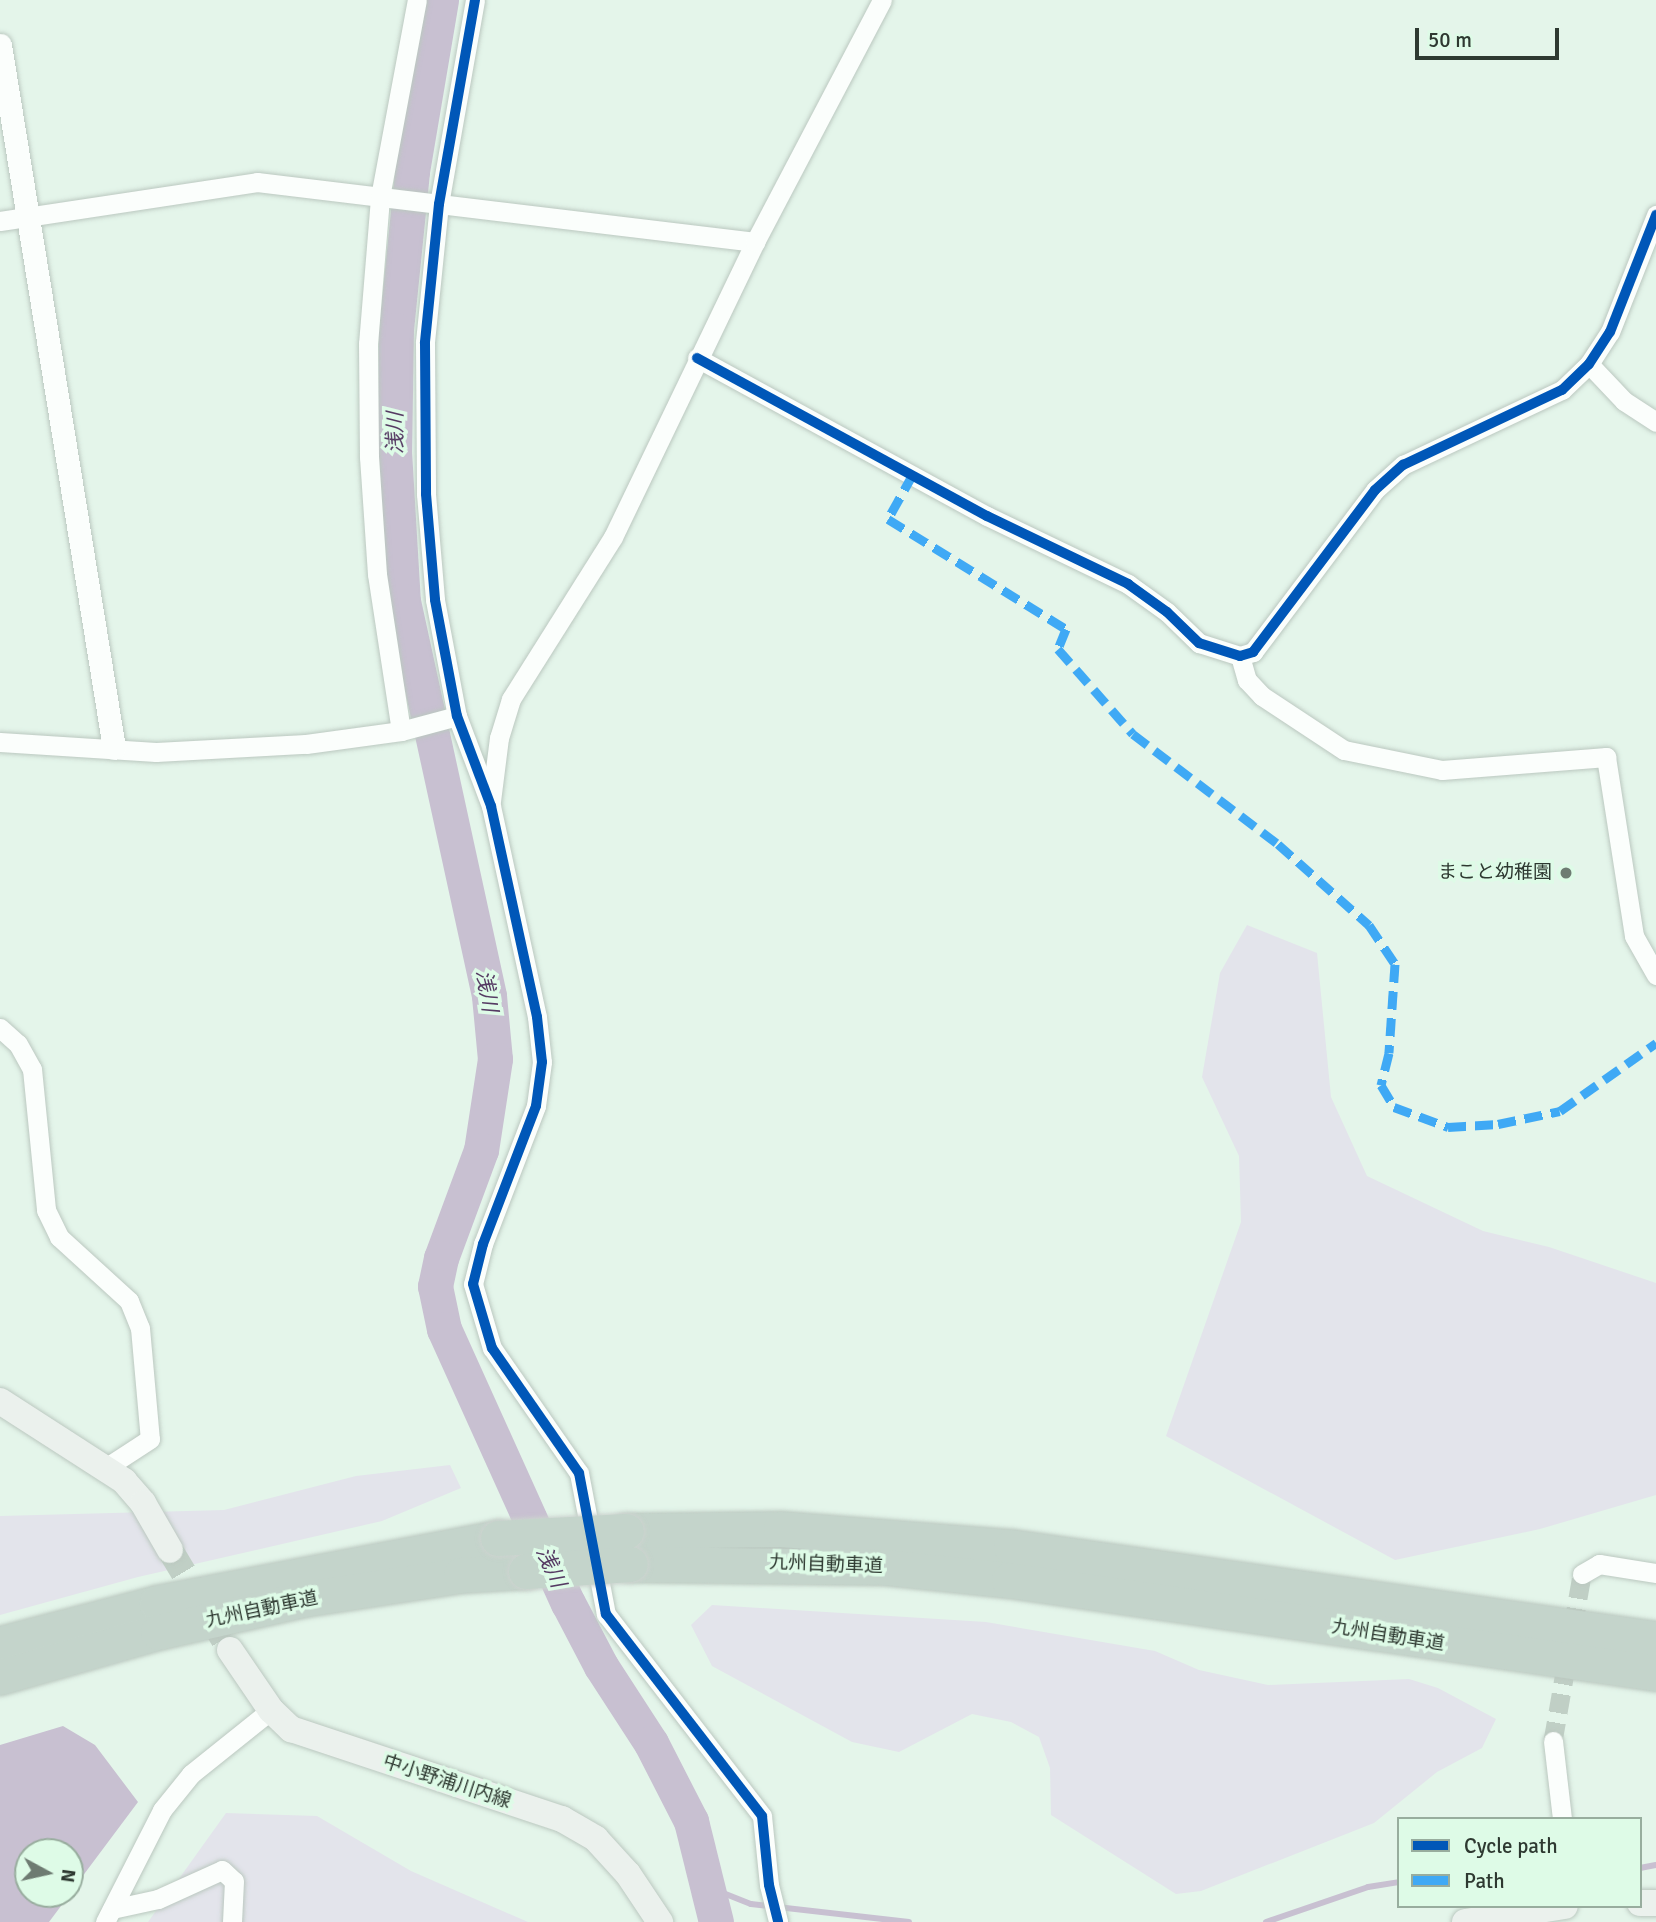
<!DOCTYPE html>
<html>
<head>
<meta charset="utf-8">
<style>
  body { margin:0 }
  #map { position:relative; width:1656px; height:1922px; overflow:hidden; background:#e4f5ea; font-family:Signika,"Noto Sans JP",sans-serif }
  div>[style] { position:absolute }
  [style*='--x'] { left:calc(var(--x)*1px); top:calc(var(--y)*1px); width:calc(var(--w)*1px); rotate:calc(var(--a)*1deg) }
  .green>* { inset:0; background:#e3e4eb }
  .water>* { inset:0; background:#c8c0d1 }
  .stream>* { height:6px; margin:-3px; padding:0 3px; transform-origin:3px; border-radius:3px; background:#c8c0d1 }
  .river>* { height:35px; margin:-17.5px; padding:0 17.5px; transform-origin:17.5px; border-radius:17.5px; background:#c8c0d1 }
  .minor-tunnel>* { height:19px; margin-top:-9.5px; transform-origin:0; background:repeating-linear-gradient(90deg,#c0cfc5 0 19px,transparent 0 29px) }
  .secondary-tunnel>* { height:26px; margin-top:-13px; transform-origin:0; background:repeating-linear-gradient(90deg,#c0cfc5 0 26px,transparent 0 39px) }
  .roads { filter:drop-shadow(0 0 2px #bbc8c0) drop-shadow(0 0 2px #bbc8c0) }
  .minor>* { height:19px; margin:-9.5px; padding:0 9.5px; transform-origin:9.5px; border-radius:9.5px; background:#fbfefc }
  .tertiary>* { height:23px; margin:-11.5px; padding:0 11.5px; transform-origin:11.5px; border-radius:11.5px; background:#fbfefc }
  .secondary>* { height:26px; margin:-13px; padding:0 13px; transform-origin:13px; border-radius:13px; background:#ebf1ed }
  .motorway>* { height:35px; margin:-17.5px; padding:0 17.5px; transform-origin:17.5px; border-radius:17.5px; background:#c4d4cb }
  .bridges { filter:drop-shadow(0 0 2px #ccd3cf) drop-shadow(0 0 2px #ccd3cf) }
  .motorway-bridge>* { height:35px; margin:-17.5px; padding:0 17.5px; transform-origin:17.5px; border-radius:17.5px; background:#c4d4cb }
  .quiet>* { height:9px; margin-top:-4.5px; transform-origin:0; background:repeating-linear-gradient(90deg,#3fa9f5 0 18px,transparent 0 27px) }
  .cycleway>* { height:10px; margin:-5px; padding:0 5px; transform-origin:5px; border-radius:5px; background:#0057b8 }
  .dots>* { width:19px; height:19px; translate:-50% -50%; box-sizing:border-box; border:4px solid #defbe7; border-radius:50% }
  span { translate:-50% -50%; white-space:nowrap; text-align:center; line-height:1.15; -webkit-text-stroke:7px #defbe7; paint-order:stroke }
  .poi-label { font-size:19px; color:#2e3931 }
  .right { translate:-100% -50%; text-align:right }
  .street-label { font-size:19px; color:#2e3931 }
  .water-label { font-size:21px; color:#553a63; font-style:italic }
  .legend { position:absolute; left:1397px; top:1817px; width:245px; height:91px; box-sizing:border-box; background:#defbe7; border:2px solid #98ad9e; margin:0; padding:9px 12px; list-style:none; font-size:21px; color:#2e3931 }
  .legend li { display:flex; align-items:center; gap:14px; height:35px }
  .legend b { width:35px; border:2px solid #98ad9e }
  .north { position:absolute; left:14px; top:1838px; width:70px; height:70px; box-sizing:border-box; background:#defbe7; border:2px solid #98ad9e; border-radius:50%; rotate:98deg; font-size:19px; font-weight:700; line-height:28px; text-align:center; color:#2e3931 }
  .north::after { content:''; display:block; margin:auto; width:24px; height:32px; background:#6e7b72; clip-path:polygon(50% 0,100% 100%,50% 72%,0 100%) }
  .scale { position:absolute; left:1415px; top:28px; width:144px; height:32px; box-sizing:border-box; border:4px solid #2e3931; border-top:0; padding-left:9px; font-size:21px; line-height:24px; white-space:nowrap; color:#2e3931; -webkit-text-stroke:5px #defbe7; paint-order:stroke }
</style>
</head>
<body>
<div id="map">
  <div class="green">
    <div style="clip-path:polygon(1247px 925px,1317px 953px,1331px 1097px,1367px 1176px,1483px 1231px,1549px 1247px,1656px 1283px,1656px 1495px,1540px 1529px,1395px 1560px,1166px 1436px,1241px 1222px,1239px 1156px,1202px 1077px,1220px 973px)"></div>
    <div style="clip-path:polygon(450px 1465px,461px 1488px,382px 1521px,138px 1577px,0 1615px,0 1516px,224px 1510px,356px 1476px)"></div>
    <div style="clip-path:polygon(712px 1605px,986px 1622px,1155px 1651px,1199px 1670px,1268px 1685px,1409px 1679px,1438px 1688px,1496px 1719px,1482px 1748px,1437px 1772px,1374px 1823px,1201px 1891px,1176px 1894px,1051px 1815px,1050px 1768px,1039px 1737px,1011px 1722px,972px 1714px,899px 1752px,852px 1742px,712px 1666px,691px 1625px)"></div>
    <div style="clip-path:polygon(226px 1813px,317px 1816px,411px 1871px,528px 1922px,148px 1922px)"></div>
  </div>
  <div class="water">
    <div style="clip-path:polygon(63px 1726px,95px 1745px,138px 1802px,70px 1893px,70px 1852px,28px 1852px,28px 1894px,70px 1894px,49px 1922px,0 1922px,0 1745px)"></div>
  </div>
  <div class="stream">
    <div style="--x:1640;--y:1868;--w:16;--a:-11"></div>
    <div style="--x:708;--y:1887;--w:46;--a:21.6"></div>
    <div style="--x:751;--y:1904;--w:159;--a:6.5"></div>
    <div style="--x:1266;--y:1922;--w:108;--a:-18.9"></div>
    <div style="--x:1368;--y:1887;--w:31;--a:-9"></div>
  </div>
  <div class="river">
    <div style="--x:441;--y:0;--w:174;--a:99.6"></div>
    <div style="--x:412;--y:172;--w:159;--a:95.8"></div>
    <div style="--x:396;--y:330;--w:121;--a:90.9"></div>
    <div style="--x:394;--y:451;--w:150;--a:86.6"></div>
    <div style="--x:403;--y:601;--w:404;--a:77.7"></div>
    <div style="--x:489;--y:996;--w:63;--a:84.6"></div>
    <div style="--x:495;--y:1059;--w:92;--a:98.7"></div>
    <div style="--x:481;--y:1150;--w:115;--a:110.3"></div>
    <div style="--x:441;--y:1258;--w:29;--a:102"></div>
    <div style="--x:435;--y:1286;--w:44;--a:78.2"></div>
    <div style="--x:444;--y:1329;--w:301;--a:65.7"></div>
    <div style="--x:568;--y:1603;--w:71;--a:62.4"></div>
    <div style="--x:601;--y:1666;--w:92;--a:57"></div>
    <div style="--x:651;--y:1743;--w:88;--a:62.9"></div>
    <div style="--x:691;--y:1821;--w:104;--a:76.1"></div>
  </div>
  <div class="minor-tunnel">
    <div style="--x:1553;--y:1741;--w:169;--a:-80.1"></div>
  </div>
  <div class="secondary-tunnel">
    <div style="--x:170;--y:1550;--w:117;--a:59"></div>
  </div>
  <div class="roads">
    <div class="minor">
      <div style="--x:475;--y:0;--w:207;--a:100"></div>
      <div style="--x:439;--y:204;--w:140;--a:95.8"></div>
      <div style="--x:425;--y:343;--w:151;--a:89.6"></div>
      <div style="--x:426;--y:494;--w:106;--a:85.1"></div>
      <div style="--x:435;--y:600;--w:118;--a:79.3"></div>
      <div style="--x:457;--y:716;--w:96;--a:69.3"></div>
      <div style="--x:491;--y:806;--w:216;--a:77.7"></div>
      <div style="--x:537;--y:1017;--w:45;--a:83.7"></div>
      <div style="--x:542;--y:1062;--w:44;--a:97.8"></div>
      <div style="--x:536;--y:1106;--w:148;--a:111"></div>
      <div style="--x:483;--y:1244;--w:41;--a:104"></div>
      <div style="--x:473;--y:1284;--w:67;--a:73.5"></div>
      <div style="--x:492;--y:1348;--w:152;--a:55.2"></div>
      <div style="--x:579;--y:1473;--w:144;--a:79.2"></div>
      <div style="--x:606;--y:1614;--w:255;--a:52.3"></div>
      <div style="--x:762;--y:1816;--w:69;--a:84.2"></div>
      <div style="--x:769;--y:1885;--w:38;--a:76"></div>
      <div style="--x:0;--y:221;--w:260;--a:-8.6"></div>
      <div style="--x:257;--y:182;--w:502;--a:6.87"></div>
      <div style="--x:697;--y:358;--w:330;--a:28.6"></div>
      <div style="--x:987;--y:516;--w:157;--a:25.7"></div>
      <div style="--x:1128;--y:584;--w:48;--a:35.7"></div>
      <div style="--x:1167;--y:612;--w:45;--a:44.1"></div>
      <div style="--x:1199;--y:643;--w:43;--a:17.6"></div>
      <div style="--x:1240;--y:656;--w:14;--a:-17"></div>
      <div style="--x:1253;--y:652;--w:203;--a:-53"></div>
      <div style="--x:1375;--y:490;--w:38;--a:-42"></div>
      <div style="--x:1403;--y:465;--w:176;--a:-25.3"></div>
      <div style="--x:1562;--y:390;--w:37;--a:-44"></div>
      <div style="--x:1589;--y:364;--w:38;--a:-57"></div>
      <div style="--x:1610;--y:332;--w:126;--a:-68.5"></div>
      <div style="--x:1589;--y:364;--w:51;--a:46.6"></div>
      <div style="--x:1624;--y:401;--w:38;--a:33"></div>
      <div style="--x:1240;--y:656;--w:25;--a:74"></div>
      <div style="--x:1247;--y:680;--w:22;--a:47"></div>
      <div style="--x:1262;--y:696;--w:98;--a:33.4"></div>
      <div style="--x:1344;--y:750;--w:100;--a:11.5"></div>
      <div style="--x:1442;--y:770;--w:165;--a:-4.5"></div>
      <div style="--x:1606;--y:757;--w:181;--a:81.1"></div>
      <div style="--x:1634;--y:936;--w:45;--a:60.6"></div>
      <div style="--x:401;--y:731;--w:159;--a:-98.7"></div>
      <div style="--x:377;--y:574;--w:117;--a:-93.9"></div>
      <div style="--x:369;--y:457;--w:113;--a:-90.5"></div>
      <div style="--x:368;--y:344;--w:147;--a:-85.3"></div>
      <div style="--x:380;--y:197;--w:200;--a:-79.4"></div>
      <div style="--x:0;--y:742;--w:156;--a:3.7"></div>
      <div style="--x:156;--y:752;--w:150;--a:-3.1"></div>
      <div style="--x:306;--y:744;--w:96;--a:-7.8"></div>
      <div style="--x:401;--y:731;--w:58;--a:-15"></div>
      <div style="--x:491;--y:801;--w:64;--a:-82.8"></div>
      <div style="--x:499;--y:738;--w:41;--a:-72.9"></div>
      <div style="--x:511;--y:699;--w:191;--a:-57.8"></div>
      <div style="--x:613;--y:537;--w:327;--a:-64.3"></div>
      <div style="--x:755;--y:242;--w:273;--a:-62.3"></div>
      <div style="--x:0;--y:1028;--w:24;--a:42"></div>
      <div style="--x:18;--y:1044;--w:29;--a:61"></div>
      <div style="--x:32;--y:1069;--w:142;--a:84.3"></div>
      <div style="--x:46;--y:1210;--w:30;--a:64"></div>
      <div style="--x:59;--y:1237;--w:95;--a:42.4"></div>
      <div style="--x:129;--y:1301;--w:29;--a:68"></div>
      <div style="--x:140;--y:1328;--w:111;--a:84.9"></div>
      <div style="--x:150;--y:1439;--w:55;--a:146.9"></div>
      <div style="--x:1582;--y:1574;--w:20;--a:-30"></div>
      <div style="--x:1599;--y:1564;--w:58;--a:9"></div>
      <div style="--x:1553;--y:1741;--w:79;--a:83.4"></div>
      <div style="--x:112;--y:1909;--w:47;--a:-12.3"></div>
      <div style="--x:158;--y:1899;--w:70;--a:-24.4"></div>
      <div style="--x:222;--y:1870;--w:16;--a:43"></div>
      <div style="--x:234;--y:1881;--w:41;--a:92.8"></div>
      <div style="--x:105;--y:1922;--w:126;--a:-63"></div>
      <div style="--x:162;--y:1810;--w:46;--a:-51.1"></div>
      <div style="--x:191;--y:1774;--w:102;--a:-38.7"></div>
    </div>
    <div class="tertiary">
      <div style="--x:0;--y:45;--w:712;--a:80.79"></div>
    </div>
    <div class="secondary">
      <div style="--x:0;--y:1401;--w:148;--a:32.8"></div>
      <div style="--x:124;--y:1481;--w:29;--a:49"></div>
      <div style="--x:143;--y:1503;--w:54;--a:60.1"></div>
      <div style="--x:230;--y:1650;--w:73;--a:55.7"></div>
      <div style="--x:271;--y:1710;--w:28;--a:44"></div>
      <div style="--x:291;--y:1729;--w:286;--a:18.4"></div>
      <div style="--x:562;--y:1819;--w:39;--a:30"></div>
      <div style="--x:596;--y:1839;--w:47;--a:47.6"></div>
      <div style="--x:628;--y:1874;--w:58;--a:56.3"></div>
      <div style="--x:1640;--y:1903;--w:16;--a:0"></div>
      <div style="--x:1465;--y:1922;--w:101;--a:-9.1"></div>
    </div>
    <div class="motorway">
      <div style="--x:626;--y:1531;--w:155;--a:-0.7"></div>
      <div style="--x:781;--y:1529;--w:231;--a:4.5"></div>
      <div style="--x:1011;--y:1547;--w:652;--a:8.12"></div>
      <div style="--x:630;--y:1564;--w:255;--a:0.7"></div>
      <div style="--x:885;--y:1567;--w:125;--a:6"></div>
      <div style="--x:1009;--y:1580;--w:654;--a:8.18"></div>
      <div style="--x:0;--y:1644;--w:162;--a:-14.6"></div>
      <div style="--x:157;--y:1603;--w:347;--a:-10.8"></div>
      <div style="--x:0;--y:1677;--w:164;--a:-15.9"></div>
      <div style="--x:158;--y:1632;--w:150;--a:-12.7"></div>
      <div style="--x:304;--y:1599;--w:159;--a:-8.7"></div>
      <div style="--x:461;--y:1575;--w:65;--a:-3.5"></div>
    </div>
  </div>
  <div class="bridges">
    <div class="motorway-bridge">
      <div style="--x:498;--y:1538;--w:128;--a:-3.1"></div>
      <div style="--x:526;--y:1571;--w:104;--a:-3.9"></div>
    </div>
  </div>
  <div class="quiet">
    <div style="--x:913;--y:474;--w:51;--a:119.1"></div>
    <div style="--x:888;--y:519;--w:209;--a:31.7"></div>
    <div style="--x:1066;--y:629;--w:22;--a:112"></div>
    <div style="--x:1058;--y:649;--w:113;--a:48.6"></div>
    <div style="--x:1133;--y:734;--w:182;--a:37.2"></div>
    <div style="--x:1278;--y:844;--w:122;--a:41.7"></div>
    <div style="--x:1369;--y:925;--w:47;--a:56.3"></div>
    <div style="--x:1395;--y:964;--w:89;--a:93.9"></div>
    <div style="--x:1389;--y:1053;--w:33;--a:104"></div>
    <div style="--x:1381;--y:1085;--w:26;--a:59"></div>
    <div style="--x:1394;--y:1107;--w:58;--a:20.3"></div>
    <div style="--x:1448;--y:1127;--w:50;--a:-3.4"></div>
    <div style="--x:1498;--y:1124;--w:63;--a:-11.8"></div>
    <div style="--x:1560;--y:1111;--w:118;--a:-35.3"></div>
  </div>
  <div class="cycleway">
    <div style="--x:475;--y:0;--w:207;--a:100"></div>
    <div style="--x:439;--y:204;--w:140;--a:95.8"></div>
    <div style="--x:425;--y:343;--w:151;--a:89.6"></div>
    <div style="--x:426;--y:494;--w:106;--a:85.1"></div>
    <div style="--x:435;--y:600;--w:118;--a:79.3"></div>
    <div style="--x:457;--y:716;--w:96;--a:69.3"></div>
    <div style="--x:491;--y:806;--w:216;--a:77.7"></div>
    <div style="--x:537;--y:1017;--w:45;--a:83.7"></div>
    <div style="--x:542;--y:1062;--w:44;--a:97.8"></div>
    <div style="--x:536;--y:1106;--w:148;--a:111"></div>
    <div style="--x:483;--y:1244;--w:41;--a:104"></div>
    <div style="--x:473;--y:1284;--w:67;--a:73.5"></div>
    <div style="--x:492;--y:1348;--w:152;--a:55.2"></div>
    <div style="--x:579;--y:1473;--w:144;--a:79.2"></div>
    <div style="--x:606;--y:1614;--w:255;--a:52.3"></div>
    <div style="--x:762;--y:1816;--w:69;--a:84.2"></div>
    <div style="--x:769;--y:1885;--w:38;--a:76"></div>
    <div style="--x:697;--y:358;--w:330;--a:28.6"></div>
    <div style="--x:987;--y:516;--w:157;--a:25.7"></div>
    <div style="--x:1128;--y:584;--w:48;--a:35.7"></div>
    <div style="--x:1167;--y:612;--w:45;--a:44.1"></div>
    <div style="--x:1199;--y:643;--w:43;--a:17.6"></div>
    <div style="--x:1240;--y:656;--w:14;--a:-17"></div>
    <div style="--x:1253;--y:652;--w:203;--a:-53"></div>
    <div style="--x:1375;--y:490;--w:38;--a:-42"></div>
    <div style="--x:1403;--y:465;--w:176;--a:-25.3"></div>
    <div style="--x:1562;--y:390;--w:37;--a:-44"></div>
    <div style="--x:1589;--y:364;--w:38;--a:-57"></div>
    <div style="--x:1610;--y:332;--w:126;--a:-68.5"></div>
  </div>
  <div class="dots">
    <div style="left:1566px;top:873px;background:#6e7b72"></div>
  </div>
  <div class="poi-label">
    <span class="right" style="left:1552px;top:873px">まこと幼稚園</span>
  </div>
  <div class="street-label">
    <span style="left:826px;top:1565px;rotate:2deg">九州自動車道</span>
    <span style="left:262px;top:1610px;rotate:-12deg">九州自動車道</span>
    <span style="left:1388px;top:1636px;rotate:9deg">九州自動車道</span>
    <span style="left:447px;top:1782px;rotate:18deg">中小野浦川内線</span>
  </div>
  <div class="water-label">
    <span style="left:395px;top:433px;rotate:-90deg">浅川</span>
    <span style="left:487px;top:991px;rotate:81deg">浅川</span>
    <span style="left:551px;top:1567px;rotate:66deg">浅川</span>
  </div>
  <ul class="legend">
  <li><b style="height:9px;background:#0057b8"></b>Cycle path</li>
  <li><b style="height:9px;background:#3fa9f5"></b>Path</li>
  </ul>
  <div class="north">N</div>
  <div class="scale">50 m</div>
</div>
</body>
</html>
